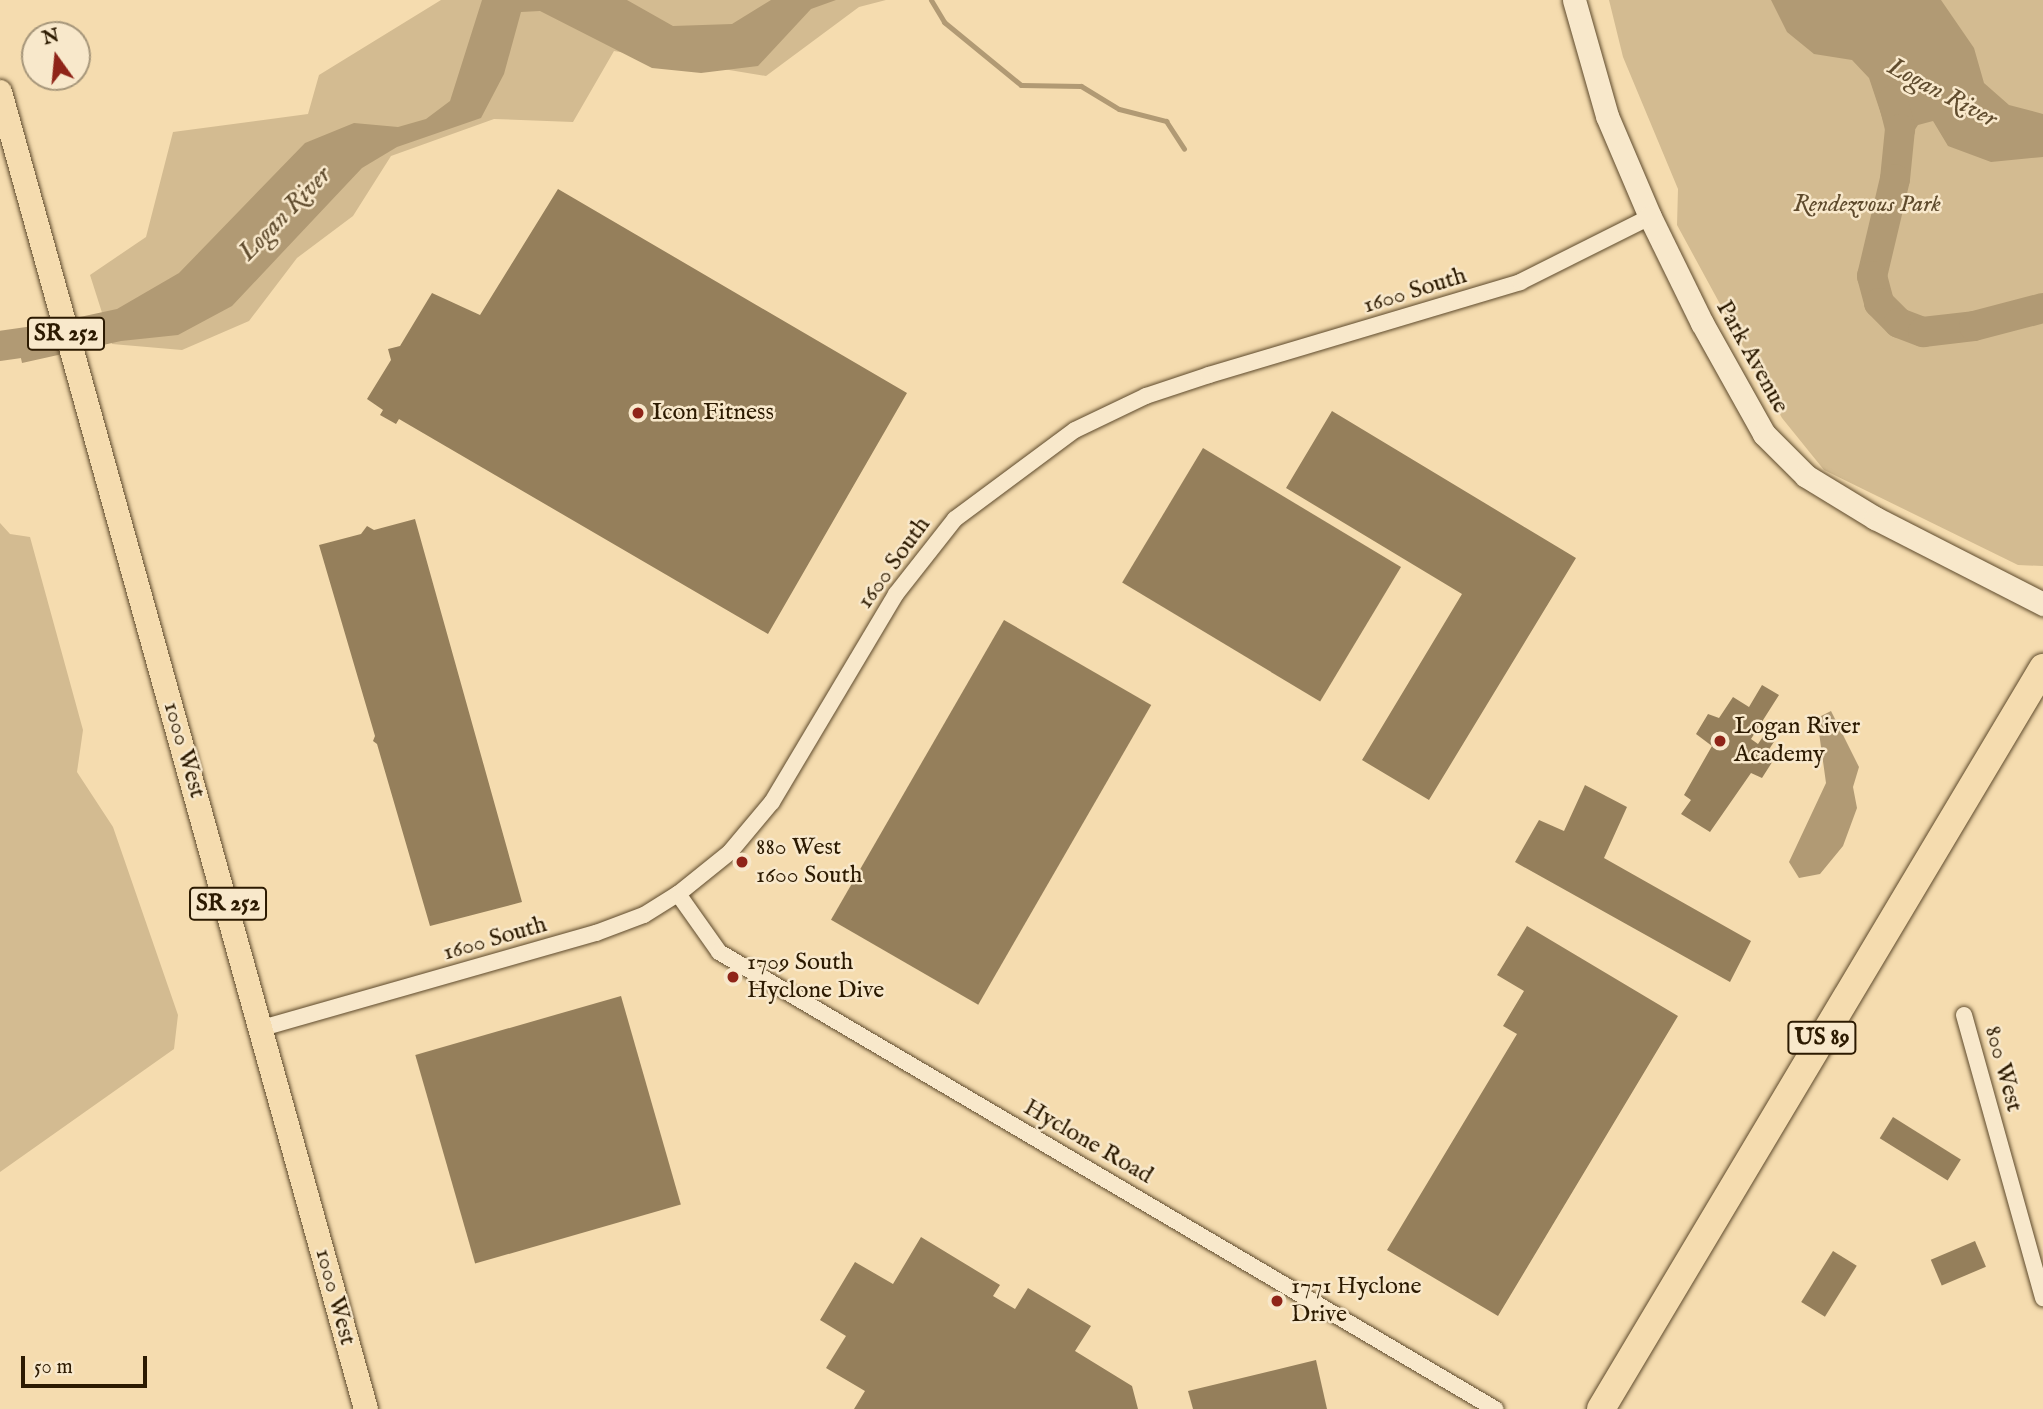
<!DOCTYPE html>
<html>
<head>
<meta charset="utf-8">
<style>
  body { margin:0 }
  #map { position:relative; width:2043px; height:1409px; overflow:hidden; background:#f5dcaf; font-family:"IM FELL English",serif }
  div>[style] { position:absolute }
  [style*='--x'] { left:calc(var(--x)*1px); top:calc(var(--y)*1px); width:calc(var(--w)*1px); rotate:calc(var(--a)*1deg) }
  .green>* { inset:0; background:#d3bb91 }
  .water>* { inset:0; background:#b19a74 }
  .stream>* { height:5px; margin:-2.5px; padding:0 2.5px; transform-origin:2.5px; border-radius:2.5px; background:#b19a74 }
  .river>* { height:30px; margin:-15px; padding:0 15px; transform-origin:15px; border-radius:15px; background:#b19a74 }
  .building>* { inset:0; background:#957f5b; transform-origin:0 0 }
  .roads { filter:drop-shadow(0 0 2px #5e4a2c) drop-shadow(0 0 2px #5e4a2c) }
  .street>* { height:16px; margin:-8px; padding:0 8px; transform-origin:8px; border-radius:8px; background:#f8e8cb }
  .secondary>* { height:23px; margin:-11.5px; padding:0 11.5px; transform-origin:11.5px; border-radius:11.5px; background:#f8e8cb }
  .primary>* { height:24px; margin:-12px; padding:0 12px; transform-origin:12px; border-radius:12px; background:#f5dcaf }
  .highway>* { height:28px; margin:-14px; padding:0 14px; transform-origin:14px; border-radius:14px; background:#f5dcaf }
  .dots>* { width:19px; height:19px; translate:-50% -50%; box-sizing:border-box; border:4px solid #f8e8cb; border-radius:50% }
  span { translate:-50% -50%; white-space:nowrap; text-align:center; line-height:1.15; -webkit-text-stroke:5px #f8e8cb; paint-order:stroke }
  .shield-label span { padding:2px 5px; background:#f8e8cb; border:2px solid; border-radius:5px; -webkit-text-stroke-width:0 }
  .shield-label { font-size:23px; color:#2c1a01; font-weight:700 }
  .park-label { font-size:24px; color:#5e4a2c; font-style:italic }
  .street-label { font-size:24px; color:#2c1a01 }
  .poi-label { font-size:24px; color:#2c1a01 }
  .left { translate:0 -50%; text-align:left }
  .water-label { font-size:26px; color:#614d2f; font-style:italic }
  .north { position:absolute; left:21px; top:21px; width:70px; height:70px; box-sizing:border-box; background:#f8e8cb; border:2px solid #a6967a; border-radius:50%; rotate:345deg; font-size:19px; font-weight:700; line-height:28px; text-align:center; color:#2c1a01 }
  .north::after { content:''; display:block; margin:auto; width:24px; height:32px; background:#8f2418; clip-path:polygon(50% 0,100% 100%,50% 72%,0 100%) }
  .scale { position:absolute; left:21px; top:1356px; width:126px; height:32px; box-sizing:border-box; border:4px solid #2c1a01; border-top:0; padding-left:9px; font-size:21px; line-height:24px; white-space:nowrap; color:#2c1a01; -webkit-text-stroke:5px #f8e8cb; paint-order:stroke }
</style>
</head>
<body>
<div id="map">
  <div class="green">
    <div style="clip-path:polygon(441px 0,886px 0,859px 7px,766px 76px,614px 51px,573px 122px,494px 119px,391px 156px,353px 216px,297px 258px,249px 321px,182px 350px,112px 344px,90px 275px,146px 237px,173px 132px,308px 114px,319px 75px)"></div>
    <div style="clip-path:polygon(1609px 0,2043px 0,2043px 566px,2018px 565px,1824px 470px,1782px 418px,1677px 225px,1678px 189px,1623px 57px)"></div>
    <div style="clip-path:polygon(0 523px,10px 534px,30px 537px,83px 730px,77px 772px,113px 827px,178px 1015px,174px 1049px,0 1172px)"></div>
  </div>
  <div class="water">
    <div style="clip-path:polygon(482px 0,627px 0,673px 26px,732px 24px,771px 0,836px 0,811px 9px,758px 66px,701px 73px,652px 68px,540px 11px,521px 12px,504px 74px,481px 118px,397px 147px,362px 168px,232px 306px,178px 335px,121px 341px,22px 363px,15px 331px,117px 309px,179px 273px,305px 143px,354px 123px,398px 127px,426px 119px,450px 101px)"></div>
    <div style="clip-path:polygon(1771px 0,1941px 0,1974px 48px,1984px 83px,2009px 105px,2043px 114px,2043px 157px,1991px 162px,1948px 146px,1933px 121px,1918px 125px,1908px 140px,1888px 135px,1869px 78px,1852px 60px,1814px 54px,1787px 32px)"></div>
    <div style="clip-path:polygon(1831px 711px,1859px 767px,1853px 787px,1857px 808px,1843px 846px,1820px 874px,1799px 878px,1789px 862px,1826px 783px,1817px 718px)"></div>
  </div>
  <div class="stream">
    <div style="--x:931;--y:0;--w:26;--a:59"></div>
    <div style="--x:944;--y:22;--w:99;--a:39.3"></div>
    <div style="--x:1021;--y:85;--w:60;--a:1"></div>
    <div style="--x:1081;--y:86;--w:44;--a:31.2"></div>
    <div style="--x:1119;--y:109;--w:49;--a:14.3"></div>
    <div style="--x:1166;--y:121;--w:33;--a:57"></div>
  </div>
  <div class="river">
    <div style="--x:1893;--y:100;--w:30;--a:76"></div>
    <div style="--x:1900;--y:129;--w:50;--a:95.7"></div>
    <div style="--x:1895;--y:179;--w:100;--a:103.3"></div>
    <div style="--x:1872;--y:276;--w:28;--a:75"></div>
    <div style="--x:1879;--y:303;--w:28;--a:45"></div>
    <div style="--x:1899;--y:323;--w:26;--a:21"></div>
    <div style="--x:1923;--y:332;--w:51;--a:-6.7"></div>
    <div style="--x:1974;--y:326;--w:71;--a:-14.6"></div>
    <div style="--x:0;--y:346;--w:57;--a:-8.1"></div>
  </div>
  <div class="building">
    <div style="clip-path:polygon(558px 189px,907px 393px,768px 634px,399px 419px,396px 424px,380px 415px,383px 410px,367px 399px,391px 360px,388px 349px,400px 346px,432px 293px,480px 315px)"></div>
    <div style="clip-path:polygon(1332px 411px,1576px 558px,1429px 800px,1362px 760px,1462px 594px,1286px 488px)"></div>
    <div style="left:1203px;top:448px;width:231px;height:157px;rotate:31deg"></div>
    <div style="clip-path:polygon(415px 519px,522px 902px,430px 926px,377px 744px,373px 741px,375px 736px,319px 545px,361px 534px,367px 526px,374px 530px)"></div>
    <div style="left:1004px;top:620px;width:170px;height:346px;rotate:30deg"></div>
    <div style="clip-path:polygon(1762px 685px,1779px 695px,1751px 739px,1758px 744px,1772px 723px,1783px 728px,1768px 751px,1776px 756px,1762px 778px,1751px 773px,1710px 832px,1681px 814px,1691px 800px,1684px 795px,1712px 746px,1696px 734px,1708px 714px,1719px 718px,1733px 697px,1749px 707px)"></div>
    <div style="clip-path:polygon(1585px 785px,1627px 807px,1604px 858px,1751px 941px,1730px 982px,1515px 862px,1539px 820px,1564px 831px)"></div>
    <div style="clip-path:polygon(1527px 926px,1678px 1016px,1498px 1316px,1387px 1250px,1517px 1034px,1503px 1026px,1524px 991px,1497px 975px)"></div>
    <div style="left:621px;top:996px;width:217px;height:214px;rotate:74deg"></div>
    <div style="left:1893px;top:1117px;width:80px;height:25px;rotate:32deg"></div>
    <div style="clip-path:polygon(921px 1237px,1000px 1285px,993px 1296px,1015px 1309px,1028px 1288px,1091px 1326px,1075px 1351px,1132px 1386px,1138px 1409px,854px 1409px,865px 1391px,826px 1368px,846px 1336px,820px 1320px,855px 1262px,893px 1284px)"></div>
    <div style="left:1975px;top:1241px;width:28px;height:48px;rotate:67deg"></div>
    <div style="left:1833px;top:1251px;width:28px;height:60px;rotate:32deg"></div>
    <div style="clip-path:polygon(1316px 1360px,1327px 1409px,1193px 1409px,1188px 1391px)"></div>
  </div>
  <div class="roads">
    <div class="street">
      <div style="--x:678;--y:894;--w:71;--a:54.7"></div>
      <div style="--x:719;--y:952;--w:901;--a:30.49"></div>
      <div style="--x:1964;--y:1015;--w:294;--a:74.4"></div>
      <div style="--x:262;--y:1028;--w:347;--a:-15.9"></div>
      <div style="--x:596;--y:933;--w:51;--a:-20.6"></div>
      <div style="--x:644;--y:915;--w:40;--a:-32"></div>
      <div style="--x:678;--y:894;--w:67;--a:-38.9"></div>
      <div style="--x:730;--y:852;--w:65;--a:-50"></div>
      <div style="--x:772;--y:802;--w:242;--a:-59.2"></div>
      <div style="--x:896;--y:594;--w:95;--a:-51.8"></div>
      <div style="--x:955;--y:519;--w:149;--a:-36.6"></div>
      <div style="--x:1075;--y:430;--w:79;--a:-25.6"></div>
      <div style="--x:1146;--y:396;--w:66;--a:-18.4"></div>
      <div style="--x:1209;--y:375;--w:325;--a:-16.6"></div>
      <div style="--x:1520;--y:282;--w:145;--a:-26.6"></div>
    </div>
    <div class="secondary">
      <div style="--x:1574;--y:0;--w:121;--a:74.1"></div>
      <div style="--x:1607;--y:116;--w:110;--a:66.9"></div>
      <div style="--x:1650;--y:217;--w:118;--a:63.9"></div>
      <div style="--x:1702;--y:323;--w:127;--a:60.8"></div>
      <div style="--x:1764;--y:434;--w:59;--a:45"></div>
      <div style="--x:1806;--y:476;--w:81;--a:31.3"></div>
      <div style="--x:1875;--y:518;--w:189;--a:27.1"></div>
    </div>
    <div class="primary">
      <div style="--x:0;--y:92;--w:1367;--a:74.47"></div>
    </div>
    <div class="highway">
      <div style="--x:1601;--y:1409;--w:863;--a:-59.18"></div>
    </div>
  </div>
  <div class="dots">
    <div style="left:638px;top:413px;background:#8f2418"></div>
    <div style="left:1720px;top:741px;background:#8f2418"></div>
    <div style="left:742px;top:862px;background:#8f2418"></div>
    <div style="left:733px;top:977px;background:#8f2418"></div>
    <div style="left:1277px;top:1301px;background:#8f2418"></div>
  </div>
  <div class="shield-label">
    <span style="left:66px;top:334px">SR 252</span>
    <span style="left:228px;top:904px">SR 252</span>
    <span style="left:1822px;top:1038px">US 89</span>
  </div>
  <div class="park-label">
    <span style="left:1867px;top:205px">Rendezvous Park</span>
  </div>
  <div class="street-label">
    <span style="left:1415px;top:291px;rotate:-17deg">1600 South</span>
    <span style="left:1752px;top:357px;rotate:61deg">Park Avenue</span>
    <span style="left:894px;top:563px;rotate:-54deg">1600 South</span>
    <span style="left:184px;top:750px;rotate:74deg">1000 West</span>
    <span style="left:495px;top:939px;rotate:-16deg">1600 South</span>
    <span style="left:2003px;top:1069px;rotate:75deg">800 West</span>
    <span style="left:1088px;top:1142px;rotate:30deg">Hyclone Road</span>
    <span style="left:335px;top:1297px;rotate:75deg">1000 West</span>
  </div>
  <div class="poi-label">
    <span class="left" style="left:652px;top:413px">Icon Fitness</span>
    <span class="left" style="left:1734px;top:741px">Logan River<br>Academy</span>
    <span class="left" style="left:756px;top:862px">880 West<br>1600 South</span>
    <span class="left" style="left:747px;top:977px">1709 South<br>Hyclone Dive</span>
    <span class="left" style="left:1291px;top:1301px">1771 Hyclone<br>Drive</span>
  </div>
  <div class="water-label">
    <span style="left:1942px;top:93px;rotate:28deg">Logan River</span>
    <span style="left:285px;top:214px;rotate:-46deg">Logan River</span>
  </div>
  <div class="north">N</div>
  <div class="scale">50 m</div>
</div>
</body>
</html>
